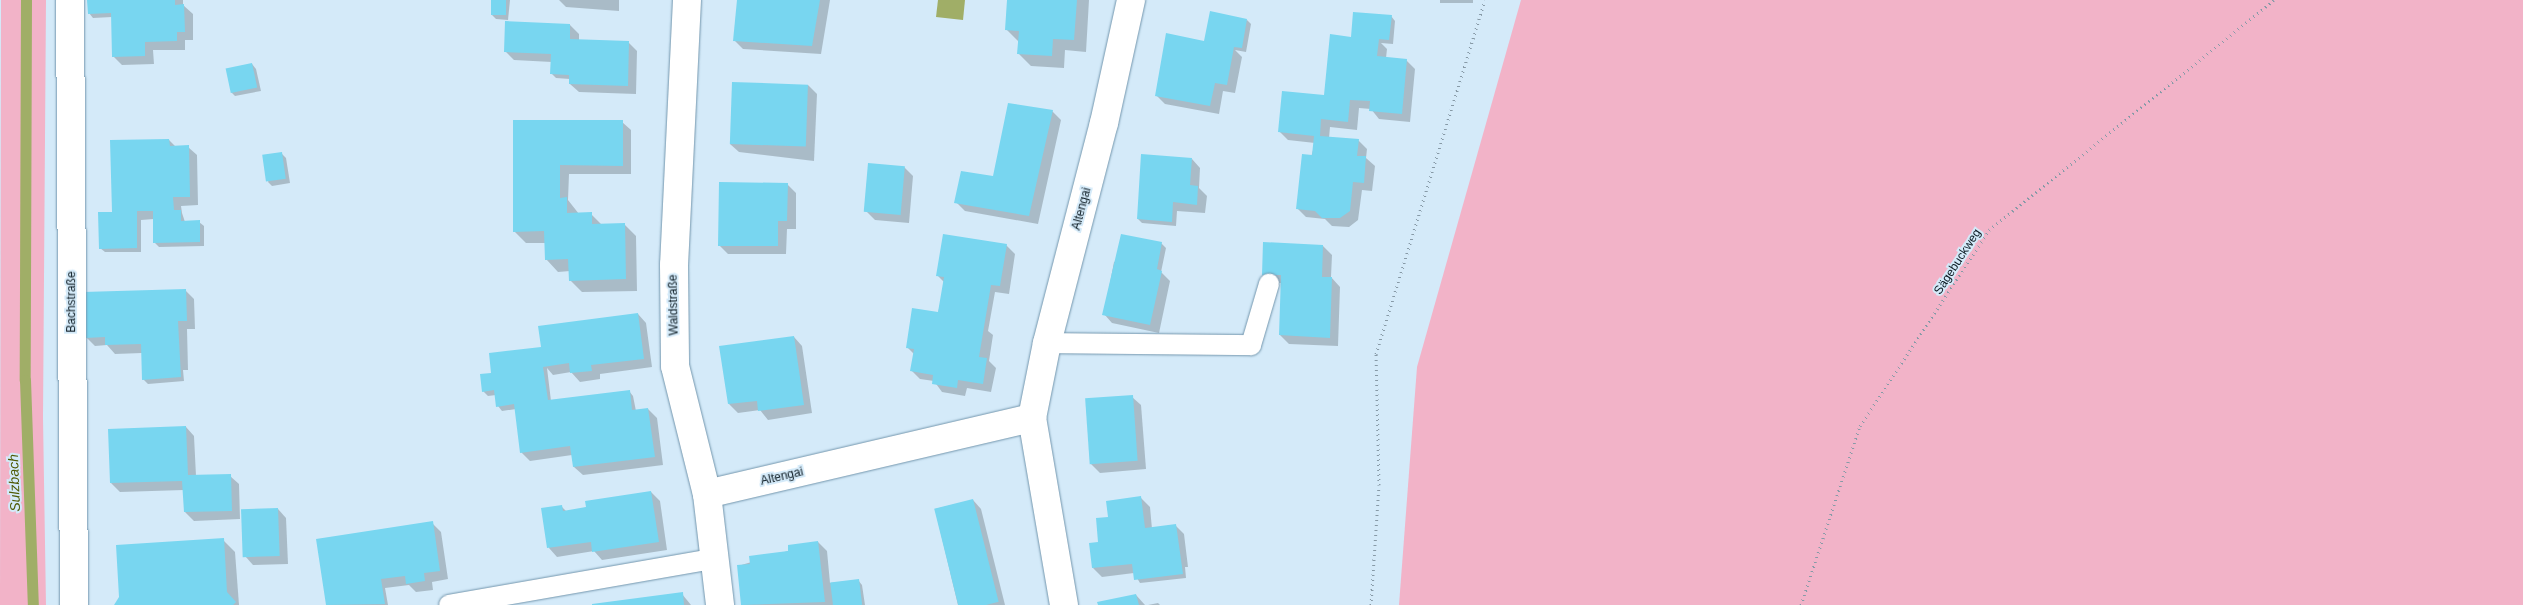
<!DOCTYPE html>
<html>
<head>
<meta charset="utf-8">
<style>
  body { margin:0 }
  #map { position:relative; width:2523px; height:605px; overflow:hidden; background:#d4eaf9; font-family:Helvetica,sans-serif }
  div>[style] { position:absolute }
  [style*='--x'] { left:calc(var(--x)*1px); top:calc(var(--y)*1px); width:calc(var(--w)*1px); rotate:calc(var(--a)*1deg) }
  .green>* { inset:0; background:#f2b3c8 }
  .water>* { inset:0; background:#a0ae67 }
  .shadow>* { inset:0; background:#0003; transform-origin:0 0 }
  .stream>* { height:11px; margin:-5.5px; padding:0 5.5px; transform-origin:5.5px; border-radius:5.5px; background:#a0ae67 }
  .building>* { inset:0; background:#78d6f0; transform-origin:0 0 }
  .path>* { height:3px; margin-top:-1.5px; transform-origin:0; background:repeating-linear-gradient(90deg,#879aa7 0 1px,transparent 0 5px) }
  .roads { filter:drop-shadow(0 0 1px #7396ad) drop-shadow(0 0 1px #7396ad) }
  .lane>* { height:20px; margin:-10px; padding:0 10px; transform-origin:10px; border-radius:10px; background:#fff }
  .street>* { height:28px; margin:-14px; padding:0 14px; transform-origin:14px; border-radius:14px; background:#fff }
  span { translate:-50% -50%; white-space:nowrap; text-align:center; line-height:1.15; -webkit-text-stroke:4px #d4eaf9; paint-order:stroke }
  .street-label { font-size:12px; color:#0c1a22 }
  .water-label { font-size:14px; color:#4f5a04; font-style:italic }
</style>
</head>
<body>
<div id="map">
  <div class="green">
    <div style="clip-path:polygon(1px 0,46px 0,43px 418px,46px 605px,0 605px)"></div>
    <div style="clip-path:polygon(1521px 0,2523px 0,2523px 605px,1399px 605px,1417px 367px)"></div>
  </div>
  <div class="water">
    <div style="clip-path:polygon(938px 0,965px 0,963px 20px,936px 17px)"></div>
  </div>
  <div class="shadow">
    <div style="clip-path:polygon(89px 0,183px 0,183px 5px,193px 14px,193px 40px,185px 40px,185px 50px,153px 50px,154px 64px,122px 65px,113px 56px,112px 17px,93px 18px,89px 13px)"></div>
    <div style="clip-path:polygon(493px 0,510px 0,508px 20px,496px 19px,491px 14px)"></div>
    <div style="clip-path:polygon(559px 0,619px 0,619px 11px,566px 7px)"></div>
    <div style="clip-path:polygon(738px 0,830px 0,821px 54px,743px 49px,734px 40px)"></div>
    <div style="clip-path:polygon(1008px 0,1089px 0,1086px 52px,1065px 50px,1064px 68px,1031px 66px,1019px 54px,1018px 41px,1006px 29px)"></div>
    <div style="left:1440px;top:0;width:33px;height:3px"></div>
    <div style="clip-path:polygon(1391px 16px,1395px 21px,1393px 44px,1381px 43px,1387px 49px,1386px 58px,1406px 60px,1415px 69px,1410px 122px,1379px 119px,1371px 109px,1359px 108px,1357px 130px,1330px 127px,1329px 138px,1358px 140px,1367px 149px,1366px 158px,1375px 166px,1372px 191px,1362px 190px,1358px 220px,1349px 227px,1332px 226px,1325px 219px,1306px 217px,1297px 208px,1315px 143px,1288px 140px,1279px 131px,1325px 96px,1352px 38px)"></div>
    <div style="clip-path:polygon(1247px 20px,1251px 24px,1246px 52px,1235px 50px,1242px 57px,1235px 93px,1223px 91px,1219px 114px,1165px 104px,1156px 95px,1205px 42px)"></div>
    <div style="clip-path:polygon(570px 25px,579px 34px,579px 41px,629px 43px,637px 51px,636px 94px,579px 92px,570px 84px,570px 79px,556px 78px,552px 74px,552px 62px,514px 60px,506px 52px)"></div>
    <div style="clip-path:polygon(252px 64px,256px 69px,261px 91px,235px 96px,231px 92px)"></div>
    <div style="clip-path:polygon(808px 85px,817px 94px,814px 161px,739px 152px,730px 144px)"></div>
    <div style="clip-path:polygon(1052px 111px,1061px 120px,1038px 224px,965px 211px,956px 202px,994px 178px)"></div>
    <div style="clip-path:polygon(514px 121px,622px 122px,631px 130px,631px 174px,569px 174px,568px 200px,579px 214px,591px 214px,602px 225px,624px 224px,636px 236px,637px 291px,582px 292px,570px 280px,570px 271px,558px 272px,546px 259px,546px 243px,526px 243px,514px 231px)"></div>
    <div style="clip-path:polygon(169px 140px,176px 147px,188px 147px,197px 155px,198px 205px,181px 206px,182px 213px,185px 222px,199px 222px,204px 226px,204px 246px,159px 247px,155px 243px,154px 219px,141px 220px,141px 252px,105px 252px,100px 248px,113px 213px)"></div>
    <div style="clip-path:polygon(281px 153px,286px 158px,290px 183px,272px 186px,268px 182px)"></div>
    <div style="clip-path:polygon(1192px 159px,1200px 168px,1199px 188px,1207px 196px,1205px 213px,1177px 211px,1176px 226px,1142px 223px,1138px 219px)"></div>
    <div style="clip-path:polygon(904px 167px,913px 176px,909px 223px,875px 220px,866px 211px)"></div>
    <div style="clip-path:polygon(787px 184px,796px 193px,796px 229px,787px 229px,786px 254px,728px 254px,719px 245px)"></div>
    <div style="clip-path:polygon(1161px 243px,1166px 248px,1161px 272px,1170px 281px,1159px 333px,1112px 323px,1104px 314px,1114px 262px)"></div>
    <div style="clip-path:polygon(1006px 245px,1015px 254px,1009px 294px,995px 292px,988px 331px,993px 335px,989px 361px,996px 368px,991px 392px,967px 388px,965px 396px,942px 392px,934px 381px,920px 379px,911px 370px,914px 354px,907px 347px,938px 313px,945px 283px,938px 276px)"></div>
    <div style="clip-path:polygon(1323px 246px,1332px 255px,1331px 277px,1340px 287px,1338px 346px,1289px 344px,1280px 335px,1282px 283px,1272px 283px,1263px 274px)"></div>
    <div style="clip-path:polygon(185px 290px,194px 299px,195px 329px,187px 329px,188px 370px,183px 370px,184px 381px,148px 384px,143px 379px,142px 353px,115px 354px,107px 345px,95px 346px,86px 337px)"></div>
    <div style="clip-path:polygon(638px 314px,646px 323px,652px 367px,600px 374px,600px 379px,580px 382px,571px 372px,553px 375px,547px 368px,551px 401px,629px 391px,633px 396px,636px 411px,648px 409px,657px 418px,663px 465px,583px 475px,574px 467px,572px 455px,530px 461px,521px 452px,516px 409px,502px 411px,498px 406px,496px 395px,488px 396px,483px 391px,493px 374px,542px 348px)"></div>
    <div style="clip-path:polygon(794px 337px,802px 346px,812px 413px,768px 420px,760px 410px,738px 413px,729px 404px,721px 348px)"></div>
    <div style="clip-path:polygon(1132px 397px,1141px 405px,1146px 469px,1100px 473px,1091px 464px)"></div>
    <div style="clip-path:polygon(186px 427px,194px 436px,196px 476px,230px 476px,239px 484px,240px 519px,194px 521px,185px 512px,184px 490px,120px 492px,111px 483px)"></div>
    <div style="clip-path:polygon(651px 492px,660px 501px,667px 550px,602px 560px,594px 551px,557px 557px,549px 548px,542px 509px,562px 507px,567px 512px)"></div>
    <div style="clip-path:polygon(1141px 498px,1150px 507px,1152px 529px,1176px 526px,1184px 534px,1188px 567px,1185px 567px,1186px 578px,1140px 583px,1134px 573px,1102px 577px,1093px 568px,1109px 518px)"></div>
    <div style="clip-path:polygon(973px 500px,981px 509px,1005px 605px,958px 605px,935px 509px)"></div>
    <div style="clip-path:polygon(278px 509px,286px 518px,288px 564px,253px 565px,245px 556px)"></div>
    <div style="clip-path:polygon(432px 523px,441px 532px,448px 579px,432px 582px,433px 590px,416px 592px,409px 585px,385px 588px,388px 605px,327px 605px,317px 540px)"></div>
    <div style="clip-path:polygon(223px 540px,235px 552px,239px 605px,116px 605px)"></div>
    <div style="clip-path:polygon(818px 542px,827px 551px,830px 583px,858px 580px,862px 585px,865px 605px,742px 605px,738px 566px)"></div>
    <div style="clip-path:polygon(682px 594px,691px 605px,592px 605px)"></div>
    <div style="clip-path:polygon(1136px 595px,1145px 605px,1099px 605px)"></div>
    <div style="clip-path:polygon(1158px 603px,1160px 605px,1148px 605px)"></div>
  </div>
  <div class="stream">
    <div style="--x:26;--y:0;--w:380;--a:90.2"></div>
    <div style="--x:25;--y:380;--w:225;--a:88"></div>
  </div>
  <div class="building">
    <div style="clip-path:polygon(87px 0,175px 0,175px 5px,184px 4px,185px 32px,177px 32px,177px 41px,145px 42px,145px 56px,112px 57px,111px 13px,88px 14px)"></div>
    <div style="left:491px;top:0;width:15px;height:15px"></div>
    <div style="clip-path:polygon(737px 0,820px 0,812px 46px,733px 41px)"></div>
    <div style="clip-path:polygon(1007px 0,1077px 0,1074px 40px,1053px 39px,1052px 56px,1017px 54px,1019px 31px,1005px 30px)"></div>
    <div style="clip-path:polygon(1210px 11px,1247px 19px,1242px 48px,1234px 47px,1227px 85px,1215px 83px,1210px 106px,1155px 96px,1166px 33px,1204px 41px)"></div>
    <div style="clip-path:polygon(1353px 12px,1392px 15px,1389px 40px,1379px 39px,1377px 56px,1407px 59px,1402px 114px,1369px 111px,1370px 101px,1350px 100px,1348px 122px,1321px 119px,1320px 136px,1359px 139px,1357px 156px,1366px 156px,1364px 183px,1353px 182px,1350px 211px,1340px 218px,1322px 218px,1315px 211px,1296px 209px,1302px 154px,1312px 155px,1314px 136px,1278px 132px,1282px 91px,1324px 95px,1330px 34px,1351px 37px)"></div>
    <div style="clip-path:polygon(505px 21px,570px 24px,570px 39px,629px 41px,628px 86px,569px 84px,569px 75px,550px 74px,551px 54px,504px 52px)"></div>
    <div style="left:252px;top:63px;width:25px;height:27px;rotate:78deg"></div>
    <div style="left:732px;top:82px;width:76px;height:62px;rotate:2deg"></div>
    <div style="clip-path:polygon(1008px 103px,1053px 110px,1029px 216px,954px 203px,961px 171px,993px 176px)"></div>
    <div style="clip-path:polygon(513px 120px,623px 120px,623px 166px,560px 165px,560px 198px,567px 197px,567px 213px,592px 212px,592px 224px,625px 223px,626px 279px,569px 281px,568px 259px,545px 260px,544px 231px,513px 232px)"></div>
    <div style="clip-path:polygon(169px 139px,170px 146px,189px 145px,190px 197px,173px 197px,174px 210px,181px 210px,181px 221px,200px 220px,200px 242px,153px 243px,153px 211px,137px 211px,137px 248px,99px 249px,98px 212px,112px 212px,110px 140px)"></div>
    <div style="left:282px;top:152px;width:27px;height:20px;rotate:82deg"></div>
    <div style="clip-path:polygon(1141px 154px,1192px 158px,1190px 185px,1198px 186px,1197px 205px,1173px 202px,1172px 222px,1137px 219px)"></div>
    <div style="left:868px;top:163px;width:37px;height:49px;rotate:5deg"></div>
    <div style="clip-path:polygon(719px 182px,788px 183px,787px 221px,778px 221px,778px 246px,718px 246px)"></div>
    <div style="clip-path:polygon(943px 234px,1007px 244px,1000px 286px,991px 285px,979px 357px,987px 358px,983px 384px,958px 380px,957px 388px,932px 384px,933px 375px,910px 371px,914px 349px,906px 348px,912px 308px,938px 312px,944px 277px,936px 276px)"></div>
    <div style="clip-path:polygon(1121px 234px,1162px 242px,1157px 269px,1162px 271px,1150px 325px,1102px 315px)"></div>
    <div style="clip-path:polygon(1263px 242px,1323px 245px,1322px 277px,1332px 277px,1330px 338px,1279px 335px,1281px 275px,1262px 275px)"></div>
    <div style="clip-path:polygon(186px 289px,187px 321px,178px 321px,181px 377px,142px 380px,141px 344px,105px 345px,105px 337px,85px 338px,83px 292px)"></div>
    <div style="clip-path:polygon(638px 313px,644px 359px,591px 365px,592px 371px,570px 373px,569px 363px,543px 367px,548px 400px,630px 390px,632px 410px,648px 408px,655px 457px,573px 467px,570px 446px,520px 453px,514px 404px,496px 407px,494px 390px,482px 392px,480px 374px,491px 373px,489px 353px,541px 347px,538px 326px)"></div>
    <div style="clip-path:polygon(794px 336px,804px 405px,758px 411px,757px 401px,728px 404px,719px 346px)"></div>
    <div style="left:1133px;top:395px;width:66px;height:48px;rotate:86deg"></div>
    <div style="clip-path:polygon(186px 426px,188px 475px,231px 474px,232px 511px,184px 512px,182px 481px,110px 483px,108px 429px)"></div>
    <div style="clip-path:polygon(651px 491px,659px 542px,592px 552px,591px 542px,547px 548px,541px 508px,562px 505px,563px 511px,586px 507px,585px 501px)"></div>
    <div style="clip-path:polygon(1141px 496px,1145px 528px,1176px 524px,1183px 574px,1134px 580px,1132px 564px,1092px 568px,1089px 543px,1098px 542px,1096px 518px,1108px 517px,1106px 501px)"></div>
    <div style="left:973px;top:499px;width:106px;height:40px;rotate:76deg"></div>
    <div style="left:278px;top:508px;width:48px;height:37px;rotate:88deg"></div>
    <div style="clip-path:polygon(433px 521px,440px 571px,424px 573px,425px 581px,406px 584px,405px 576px,381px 579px,385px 604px,326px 605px,316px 539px)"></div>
    <div style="clip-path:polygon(224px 538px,227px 592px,236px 602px,233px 605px,114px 605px,119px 597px,116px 545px)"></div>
    <div style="clip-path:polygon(818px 541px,825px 602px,741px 605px,737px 565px,750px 564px,749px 556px,788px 551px,788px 545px)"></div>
    <div style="left:859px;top:579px;width:26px;height:29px;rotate:83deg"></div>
    <div style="clip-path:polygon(683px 592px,684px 605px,592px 605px,592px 604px)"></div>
    <div style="clip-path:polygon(1136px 594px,1139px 605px,1098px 605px,1097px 602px)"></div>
  </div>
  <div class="path">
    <div style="--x:1371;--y:605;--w:120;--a:-86.2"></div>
    <div style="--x:1379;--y:485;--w:131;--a:-91.3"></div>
    <div style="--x:1376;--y:354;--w:370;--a:-72.9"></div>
    <div style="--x:1801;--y:605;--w:188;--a:-71.8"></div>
    <div style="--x:1860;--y:426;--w:235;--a:-56.6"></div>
    <div style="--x:1989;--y:230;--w:366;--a:-38.9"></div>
  </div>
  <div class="roads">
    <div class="lane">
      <div style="--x:1047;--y:343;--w:204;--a:0.6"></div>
      <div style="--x:1251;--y:345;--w:64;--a:-73.6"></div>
      <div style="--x:449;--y:605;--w:268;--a:-9.9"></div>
    </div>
    <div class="street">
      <div style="--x:70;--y:0;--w:605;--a:89.62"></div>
      <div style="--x:687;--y:0;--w:265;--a:92.8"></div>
      <div style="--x:674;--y:265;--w:101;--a:89.4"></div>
      <div style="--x:675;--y:366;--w:132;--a:76"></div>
      <div style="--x:707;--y:494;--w:112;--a:83.3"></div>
      <div style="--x:707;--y:494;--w:334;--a:-13.2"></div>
      <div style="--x:1064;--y:605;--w:190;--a:-99.7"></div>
      <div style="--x:1032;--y:418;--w:76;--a:-78.7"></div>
      <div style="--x:1047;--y:343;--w:227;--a:-75.5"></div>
      <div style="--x:1104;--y:123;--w:126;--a:-77.6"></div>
    </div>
  </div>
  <div class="street-label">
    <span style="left:1082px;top:209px;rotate:-75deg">Altengai</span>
    <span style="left:1958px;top:262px;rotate:-57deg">Sägebuckweg</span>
    <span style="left:72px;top:302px;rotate:-90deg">Bachstraße</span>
    <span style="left:674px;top:305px;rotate:-91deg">Waldstraße</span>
    <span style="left:782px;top:477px;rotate:-13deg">Altengai</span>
  </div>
  <div class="water-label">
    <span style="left:14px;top:483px;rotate:-92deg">Sulzbach</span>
  </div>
</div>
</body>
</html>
